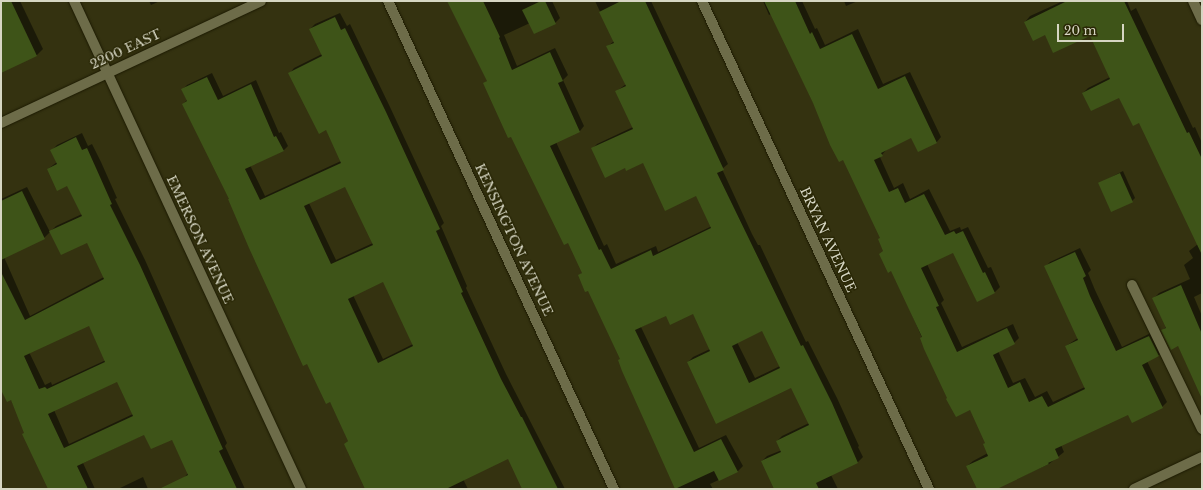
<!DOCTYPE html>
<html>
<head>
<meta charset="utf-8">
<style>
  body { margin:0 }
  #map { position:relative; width:1203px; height:490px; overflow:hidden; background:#343210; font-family:"Libre Baskerville",serif }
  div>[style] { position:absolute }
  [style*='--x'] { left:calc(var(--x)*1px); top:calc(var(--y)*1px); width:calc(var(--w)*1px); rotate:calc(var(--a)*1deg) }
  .shadow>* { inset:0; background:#0007 }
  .building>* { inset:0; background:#3e5418; transform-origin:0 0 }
  .roads { filter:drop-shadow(0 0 1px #1c1a00) drop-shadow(0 0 1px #1c1a00) }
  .service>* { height:10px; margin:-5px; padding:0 5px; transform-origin:5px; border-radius:5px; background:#6d6c49 }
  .minor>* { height:10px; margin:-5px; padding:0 5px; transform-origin:5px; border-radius:5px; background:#6d6c49 }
  .tertiary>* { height:10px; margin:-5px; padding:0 5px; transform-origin:5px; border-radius:5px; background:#6d6c49 }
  span { translate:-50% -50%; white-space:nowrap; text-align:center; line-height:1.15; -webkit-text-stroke:3px #2a2806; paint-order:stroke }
  .street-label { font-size:13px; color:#d6d6c3 }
  .frame { position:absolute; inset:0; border:2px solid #d6d6c3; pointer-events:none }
  .scale { position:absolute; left:1057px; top:24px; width:67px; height:18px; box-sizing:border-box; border:2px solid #d6d6c3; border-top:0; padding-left:5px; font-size:12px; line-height:14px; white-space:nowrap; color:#d6d6c3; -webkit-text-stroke:3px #2a2806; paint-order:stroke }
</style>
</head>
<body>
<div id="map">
  <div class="shadow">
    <div style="clip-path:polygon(1px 1px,20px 1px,43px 49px,37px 55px,1px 72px)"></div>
    <div style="clip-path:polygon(149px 1px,160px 1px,151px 5px)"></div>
    <div style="clip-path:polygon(evenodd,448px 1px,552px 1px,560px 18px,555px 23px,530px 23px,504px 35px,517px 66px,555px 48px,568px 75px,563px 80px,584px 126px,580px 131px,556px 142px,604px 246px,607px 244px,616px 264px,656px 246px,658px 252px,712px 226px,697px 195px,643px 161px,626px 167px,592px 149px,597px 144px,633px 127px,617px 91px,626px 84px,607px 47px,614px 41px,595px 1px,651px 1px,728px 164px,722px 169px,752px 234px,758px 245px,760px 245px,806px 342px,808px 341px,837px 398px,859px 446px,858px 447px,863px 457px,858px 462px,831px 475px,838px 489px,775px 489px,762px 461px,767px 456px,782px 450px,777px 441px,782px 436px,809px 423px,792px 387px,716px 422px,688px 362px,693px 357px,710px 349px,693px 313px,666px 315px,641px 327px,699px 448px,726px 435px,743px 466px,738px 471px,710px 484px,713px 489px,677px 489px,645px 420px,621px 359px,589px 290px,579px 276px,583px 272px,568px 241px,484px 84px,488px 80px,448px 1px,763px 330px,780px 366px,755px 378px,737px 342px,763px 330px)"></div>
    <div style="clip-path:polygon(763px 1px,802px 1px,815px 29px,817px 28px,825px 45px,858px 29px,883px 84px,910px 72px,941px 137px,936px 143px,911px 136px,887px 149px,880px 157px,894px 188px,903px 183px,910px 199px,929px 189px,950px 231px,960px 227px,961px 230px,968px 227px,988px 268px,991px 267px,1000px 287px,995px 292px,977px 301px,954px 252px,927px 264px,944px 300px,941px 303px,962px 347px,1013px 324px,1019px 338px,1014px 343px,998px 351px,1013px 383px,1025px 378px,1035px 397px,1047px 391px,1053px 402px,1085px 387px,1066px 346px,1078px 338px,1045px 267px,1050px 262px,1080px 248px,1091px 270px,1088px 273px,1095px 290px,1122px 347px,1155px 331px,1164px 350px,1159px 355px,1147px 361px,1167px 402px,1162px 407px,1128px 413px,1061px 445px,1064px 452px,1049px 464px,994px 489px,978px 489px,967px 466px,973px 461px,988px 453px,984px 444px,986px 442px,970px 409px,948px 398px,884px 250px,881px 238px,844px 159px,813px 102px,771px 14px,769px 15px)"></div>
    <div style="clip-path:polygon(844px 1px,858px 1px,846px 6px)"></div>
    <div style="clip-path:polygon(1063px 1px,1127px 1px,1131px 11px,1136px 8px,1193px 128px,1195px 127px,1202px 143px,1202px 293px,1194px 297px,1202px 316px,1202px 392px,1178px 345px,1162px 331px,1166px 327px,1153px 299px,1159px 293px,1190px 279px,1184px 265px,1193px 258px,1189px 251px,1198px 244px,1140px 121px,1120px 97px,1083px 93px,1088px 88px,1110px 77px,1090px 35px,1045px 34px,1025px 22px,1030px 16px)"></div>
    <div style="clip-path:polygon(evenodd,340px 13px,347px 26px,350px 24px,390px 107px,444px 223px,441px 226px,467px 286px,466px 288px,506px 374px,565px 489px,524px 489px,509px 458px,463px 479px,468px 489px,366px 489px,345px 444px,349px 440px,183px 104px,187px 100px,182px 90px,187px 85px,212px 73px,223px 96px,256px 80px,279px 133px,281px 132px,288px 146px,283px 151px,250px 165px,265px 196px,341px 161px,326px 129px,290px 73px,294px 68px,322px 54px,310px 29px,315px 24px,340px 13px,346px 186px,373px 243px,336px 260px,309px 203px,346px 186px,340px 13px,384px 281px,413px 344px,383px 359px,353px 295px,384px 281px)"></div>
    <div style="clip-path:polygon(evenodd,82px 133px,88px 146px,92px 144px,101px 162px,117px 198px,115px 199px,145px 260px,227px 443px,225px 446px,245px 489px,187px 489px,183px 479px,188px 473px,172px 439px,145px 434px,83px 463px,95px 489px,49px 489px,11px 399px,1px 388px,1px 199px,27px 187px,50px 232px,56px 226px,82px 214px,68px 184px,48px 169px,57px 162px,52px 150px,57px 145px,82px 133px,51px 231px,87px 241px,104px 277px,30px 316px,4px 257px,44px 238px,51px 231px,82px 133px,89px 325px,106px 360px,52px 385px,51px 382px,45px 385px,29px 352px,89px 325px,82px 133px,118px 381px,133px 414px,69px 444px,54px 410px,118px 381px)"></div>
    <div style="clip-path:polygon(1123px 171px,1135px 198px,1132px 201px,1100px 183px)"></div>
    <div style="clip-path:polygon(143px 477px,148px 489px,118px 489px)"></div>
  </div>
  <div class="building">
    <div style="clip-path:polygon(1px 1px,11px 1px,37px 56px,1px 73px)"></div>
    <div style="clip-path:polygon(evenodd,447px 1px,483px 1px,500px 37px,499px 38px,512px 70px,550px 52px,563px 81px,558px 83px,580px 132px,550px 146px,599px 250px,601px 249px,611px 269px,651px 250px,653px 256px,711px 228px,696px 196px,665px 211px,643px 163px,626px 171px,625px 168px,605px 178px,591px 148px,633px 129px,615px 91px,626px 86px,606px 46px,614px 43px,599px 12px,621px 1px,645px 1px,724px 170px,717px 173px,801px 346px,803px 345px,832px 403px,858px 463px,816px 483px,819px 489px,774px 489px,761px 461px,781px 452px,776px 441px,809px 425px,791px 388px,716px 424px,687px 362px,710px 351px,693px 314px,670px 325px,666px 316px,635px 330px,694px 452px,721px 439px,738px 472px,719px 481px,714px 471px,675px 489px,622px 371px,618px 360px,620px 359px,588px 291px,585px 292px,578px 275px,582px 273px,568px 243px,564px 245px,511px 137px,508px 138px,483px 83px,487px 81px,447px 1px,762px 331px,780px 368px,749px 383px,732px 346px,762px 331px)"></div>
    <div style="clip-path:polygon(541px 1px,545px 1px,556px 24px,534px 34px,522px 10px)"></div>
    <div style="clip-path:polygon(764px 1px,795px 1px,810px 34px,812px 32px,820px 49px,852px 34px,878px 89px,905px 76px,937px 143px,918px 152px,911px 138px,881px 153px,883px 156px,874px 160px,889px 192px,898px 188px,905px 203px,924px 194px,945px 235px,954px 231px,956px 234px,963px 231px,983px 273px,985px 272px,995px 293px,977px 302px,953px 253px,921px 268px,939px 306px,936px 307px,957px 352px,1007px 328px,1015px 344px,993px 355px,1008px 388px,1020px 382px,1029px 402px,1042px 396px,1048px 407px,1085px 389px,1065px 346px,1078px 340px,1044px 266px,1075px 252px,1086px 276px,1083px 278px,1090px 296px,1116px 351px,1149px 336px,1159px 356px,1142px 365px,1163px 408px,1132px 423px,1128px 415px,1055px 449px,1059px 458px,1048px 463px,1049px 464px,997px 489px,977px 489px,966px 466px,988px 456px,983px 444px,985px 443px,970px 410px,956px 417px,946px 399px,947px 398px,924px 349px,920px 338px,922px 337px,891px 271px,888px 273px,879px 254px,883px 251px,878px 239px,880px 238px,843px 160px,839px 162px,830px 145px,813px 103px)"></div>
    <div style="clip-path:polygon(1067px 1px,1124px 1px,1187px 133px,1189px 132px,1202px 159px,1202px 255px,1139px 123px,1133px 126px,1119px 98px,1091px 111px,1082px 93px,1110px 79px,1090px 36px,1053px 53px,1045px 35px,1033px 41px,1024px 22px)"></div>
    <div style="clip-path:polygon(evenodd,335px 17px,341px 30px,345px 28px,386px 112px,440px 229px,436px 231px,463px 292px,461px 293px,501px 379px,521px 417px,522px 417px,558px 489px,522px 489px,508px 459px,446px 489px,365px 489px,344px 444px,348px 441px,330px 402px,326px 404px,307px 364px,303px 366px,249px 248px,228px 199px,229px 199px,182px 104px,187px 101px,181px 89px,207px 77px,218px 100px,251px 84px,274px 137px,276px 136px,284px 151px,245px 169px,260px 200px,341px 163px,326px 130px,319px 134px,288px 73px,322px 56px,309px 29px,335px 17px,345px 187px,373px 245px,331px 264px,304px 206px,345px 187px,335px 17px,383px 282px,413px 346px,378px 363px,348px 299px,383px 282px)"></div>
    <div style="clip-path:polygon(evenodd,76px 137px,82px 150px,87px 148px,96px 168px,112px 204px,110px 205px,140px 265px,223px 449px,219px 451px,237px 489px,159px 489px,188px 475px,172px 440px,151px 449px,144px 435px,77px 466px,88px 489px,48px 489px,22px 434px,24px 433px,11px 400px,7px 402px,1px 390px,1px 272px,25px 320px,104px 279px,87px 243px,61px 255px,49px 231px,82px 216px,67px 186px,57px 191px,47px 169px,57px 164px,50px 150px,76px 137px,89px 326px,105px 362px,47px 389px,45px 387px,39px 389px,24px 356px,89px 326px,76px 137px,117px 382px,133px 416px,64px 448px,48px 414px,117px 382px)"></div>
    <div style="left:1120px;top:173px;width:32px;height:24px;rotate:66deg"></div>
    <div style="clip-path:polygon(22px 191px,45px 239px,1px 260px,1px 201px)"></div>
    <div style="clip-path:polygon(1181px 285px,1202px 334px,1202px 399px,1178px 346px,1171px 350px,1161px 330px,1166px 328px,1152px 298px)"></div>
  </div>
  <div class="roads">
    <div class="service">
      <div style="--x:1132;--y:285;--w:160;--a:64.1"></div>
    </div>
    <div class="minor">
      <div style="--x:74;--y:1;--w:538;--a:65.05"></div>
      <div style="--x:388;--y:1;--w:538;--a:65.15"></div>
      <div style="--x:702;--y:1;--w:538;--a:65.05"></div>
      <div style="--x:1193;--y:1;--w:21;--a:65"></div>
      <div style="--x:1;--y:123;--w:287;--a:-25.1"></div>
    </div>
    <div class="tertiary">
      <div style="--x:1134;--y:489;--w:75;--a:-25.2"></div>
    </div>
  </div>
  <div class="street-label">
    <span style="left:126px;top:50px;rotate:-25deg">2200 EAST</span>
    <span style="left:199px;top:240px;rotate:65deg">EMERSON AVENUE</span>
    <span style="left:513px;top:240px;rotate:65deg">KENSINGTON AVENUE</span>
    <span style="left:827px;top:240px;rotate:65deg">BRYAN AVENUE</span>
  </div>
  <div class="frame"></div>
  <div class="scale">20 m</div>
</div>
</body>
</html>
